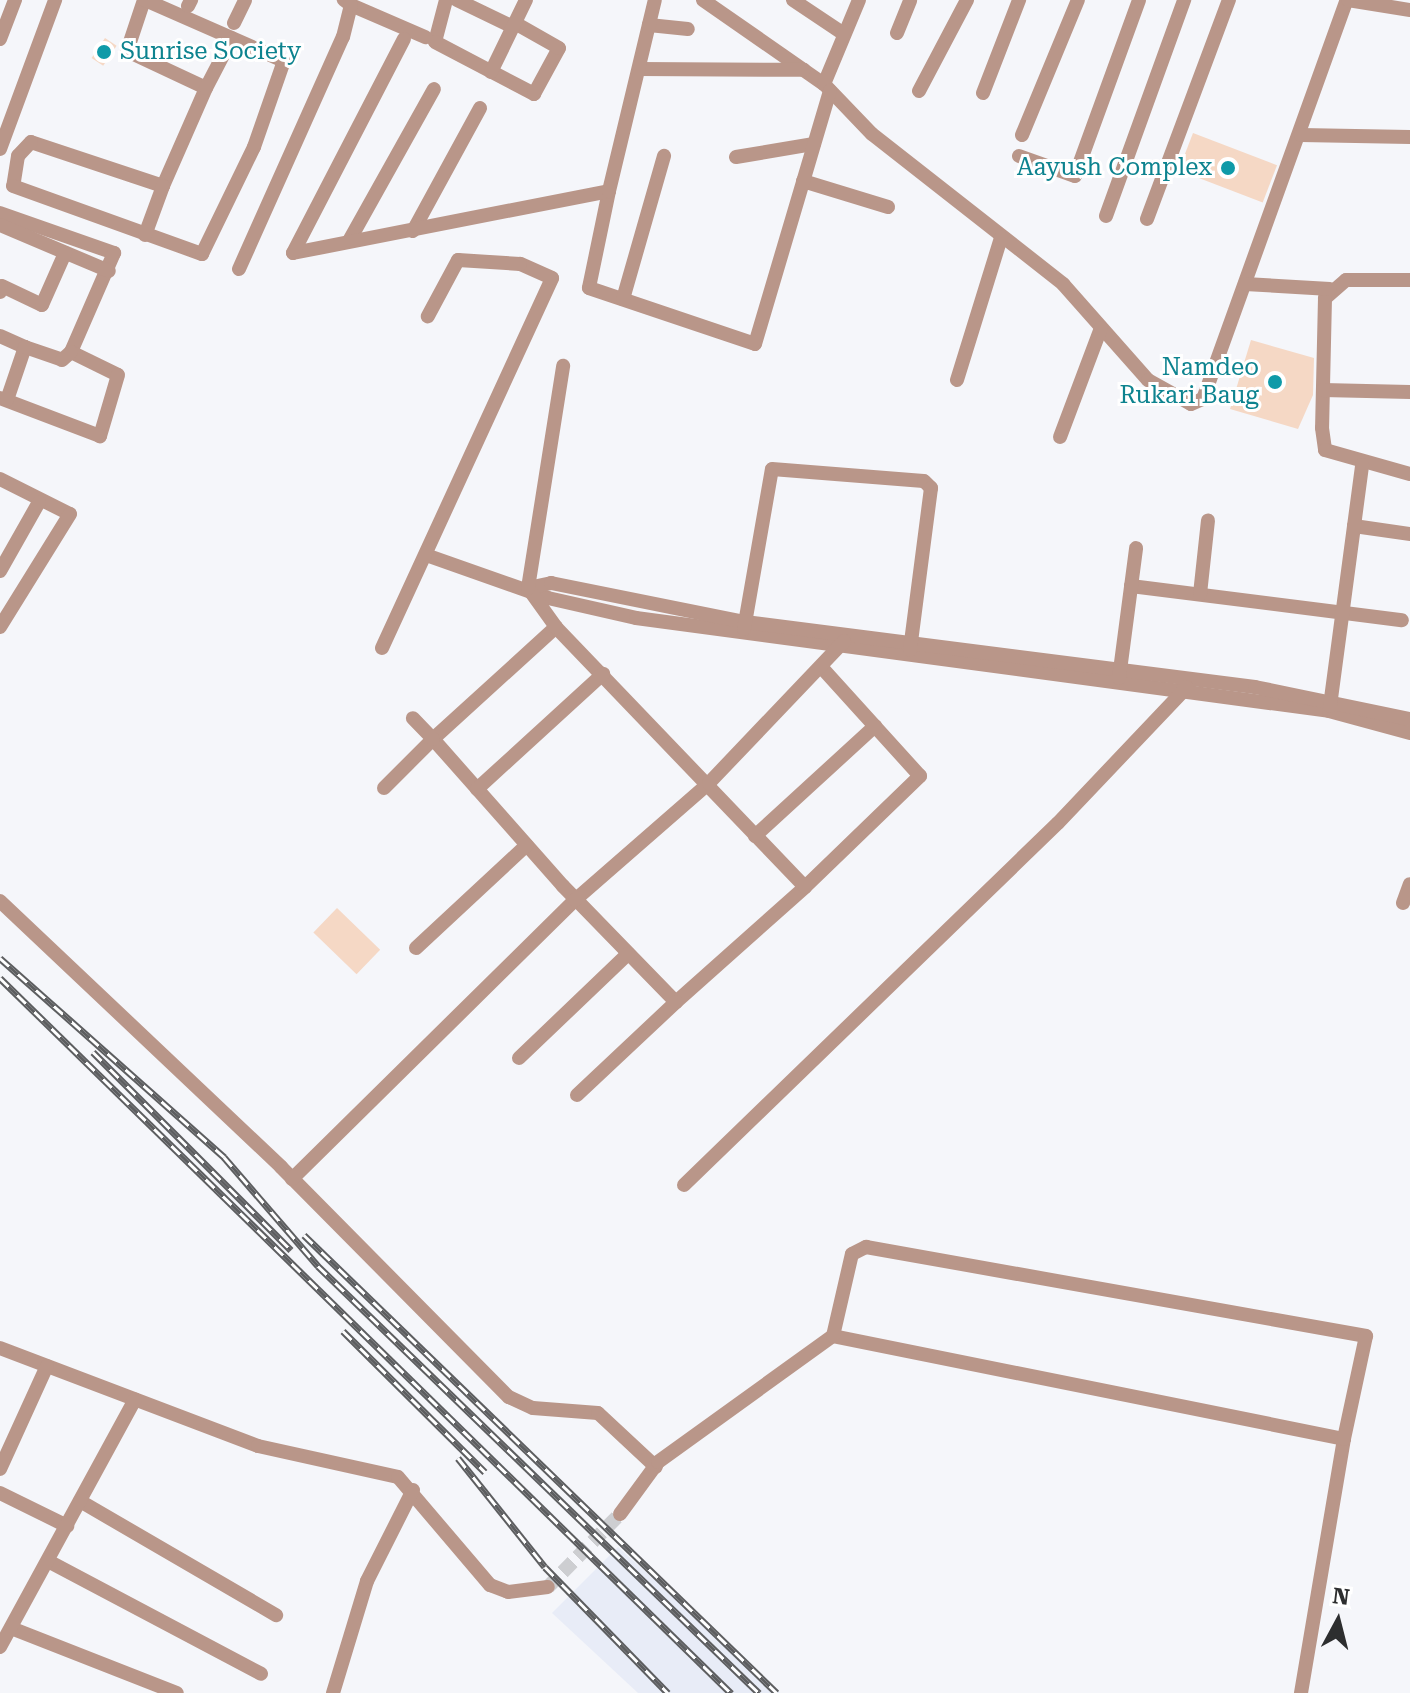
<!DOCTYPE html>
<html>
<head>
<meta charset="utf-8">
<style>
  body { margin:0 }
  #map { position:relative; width:1410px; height:1693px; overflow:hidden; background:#f5f6fa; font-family:"Roboto Serif",serif }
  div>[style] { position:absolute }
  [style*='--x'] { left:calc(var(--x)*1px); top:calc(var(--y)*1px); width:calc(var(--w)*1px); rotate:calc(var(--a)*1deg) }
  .built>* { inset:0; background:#e8ecf7 }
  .building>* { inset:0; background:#f5d8c5; transform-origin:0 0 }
  .street-tunnel>* { height:14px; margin-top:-7px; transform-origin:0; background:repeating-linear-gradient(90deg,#cdced1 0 14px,transparent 0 21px) }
  .street>* { height:14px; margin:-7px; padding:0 7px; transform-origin:7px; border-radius:7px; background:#b99689 }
  .rail>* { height:7px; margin-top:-3.5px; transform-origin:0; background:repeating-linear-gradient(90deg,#fff 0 12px,#5d5e60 0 24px); box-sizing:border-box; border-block:2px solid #5d5e60 }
  .dots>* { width:22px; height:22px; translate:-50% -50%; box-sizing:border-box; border:4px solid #fff; border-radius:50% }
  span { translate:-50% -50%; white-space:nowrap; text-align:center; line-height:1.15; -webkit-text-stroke:6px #fff; paint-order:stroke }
  .culture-label { font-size:24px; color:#0d838f }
  .left { translate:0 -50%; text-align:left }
  .right { translate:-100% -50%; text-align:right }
  .north { position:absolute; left:1298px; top:1581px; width:80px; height:80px; -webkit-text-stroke:6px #fff; paint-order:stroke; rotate:7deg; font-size:22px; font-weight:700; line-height:32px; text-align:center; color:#2d2e2f }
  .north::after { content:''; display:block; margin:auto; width:28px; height:36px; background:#2d2e2f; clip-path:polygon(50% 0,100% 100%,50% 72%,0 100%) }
</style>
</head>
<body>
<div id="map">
  <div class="built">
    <div style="clip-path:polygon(618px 1547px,780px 1693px,638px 1693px,552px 1613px)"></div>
  </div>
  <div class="building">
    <div style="left:105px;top:38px;width:14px;height:24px;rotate:34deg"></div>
    <div style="left:1193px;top:133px;width:90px;height:40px;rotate:21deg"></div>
    <div style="clip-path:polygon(1251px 340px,1314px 358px,1313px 395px,1298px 429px,1230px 409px)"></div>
    <div style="left:337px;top:908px;width:60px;height:34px;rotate:44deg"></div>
  </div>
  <div class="street-tunnel">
    <div style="--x:548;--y:1587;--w:103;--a:-45.4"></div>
  </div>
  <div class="street">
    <div style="--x:144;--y:0;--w:54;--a:108.4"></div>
    <div style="--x:127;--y:51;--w:87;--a:25.1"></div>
    <div style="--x:206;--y:88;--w:107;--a:113.7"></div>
    <div style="--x:163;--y:186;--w:139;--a:-161.6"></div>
    <div style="--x:31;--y:142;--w:19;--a:133"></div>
    <div style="--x:18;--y:156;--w:30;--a:99"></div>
    <div style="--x:13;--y:186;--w:201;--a:19.8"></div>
    <div style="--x:202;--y:254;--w:119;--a:-64.1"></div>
    <div style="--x:254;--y:147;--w:91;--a:-70.8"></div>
    <div style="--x:284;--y:61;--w:152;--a:-156.3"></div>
    <div style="--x:446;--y:0;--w:43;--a:104.7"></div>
    <div style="--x:435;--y:42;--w:112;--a:27.7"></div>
    <div style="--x:534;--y:94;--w:52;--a:-61.5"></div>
    <div style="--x:559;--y:48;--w:51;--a:-150.4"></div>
    <div style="--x:457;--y:0;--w:62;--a:25.7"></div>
    <div style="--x:703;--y:0;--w:147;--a:34.8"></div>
    <div style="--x:824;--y:84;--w:69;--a:46.2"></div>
    <div style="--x:872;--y:134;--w:243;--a:38.1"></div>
    <div style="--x:1063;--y:284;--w:128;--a:48.5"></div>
    <div style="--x:1148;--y:380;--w:49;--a:29.2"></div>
    <div style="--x:1191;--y:404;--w:13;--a:-23"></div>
    <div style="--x:1203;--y:399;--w:424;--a:-70.2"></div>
    <div style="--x:793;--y:0;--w:61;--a:33.7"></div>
    <div style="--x:1348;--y:0;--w:63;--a:9.2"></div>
    <div style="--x:351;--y:5;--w:81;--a:23.4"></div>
    <div style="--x:188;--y:6;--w:7;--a:-63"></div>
    <div style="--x:234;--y:23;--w:25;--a:-64"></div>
    <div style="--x:649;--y:25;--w:39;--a:6"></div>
    <div style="--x:897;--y:33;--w:35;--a:-68"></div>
    <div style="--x:0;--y:39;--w:42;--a:-69"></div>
    <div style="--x:639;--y:69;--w:165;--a:0.3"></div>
    <div style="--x:491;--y:72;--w:80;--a:-64.1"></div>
    <div style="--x:824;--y:84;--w:91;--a:-67.4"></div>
    <div style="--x:206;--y:88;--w:56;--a:-62.5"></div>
    <div style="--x:919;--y:91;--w:103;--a:-62.2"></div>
    <div style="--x:983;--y:93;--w:100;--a:-68.8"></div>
    <div style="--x:1022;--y:135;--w:146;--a:-67.5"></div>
    <div style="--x:1301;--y:135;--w:109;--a:1.1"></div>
    <div style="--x:0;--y:149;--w:159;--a:-69.7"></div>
    <div style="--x:1019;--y:156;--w:59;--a:19.7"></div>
    <div style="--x:1075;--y:176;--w:187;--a:-70"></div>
    <div style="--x:736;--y:157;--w:79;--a:-9.5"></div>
    <div style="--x:803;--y:181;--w:89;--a:17"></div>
    <div style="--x:609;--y:191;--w:99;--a:101.7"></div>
    <div style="--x:589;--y:288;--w:175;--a:18.6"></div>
    <div style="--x:755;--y:344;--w:264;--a:-73.5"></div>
    <div style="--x:0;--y:213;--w:121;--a:19.3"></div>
    <div style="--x:114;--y:253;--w:108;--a:113.5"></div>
    <div style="--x:71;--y:352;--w:52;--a:26.1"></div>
    <div style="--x:118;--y:375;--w:64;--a:106.4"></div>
    <div style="--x:100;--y:436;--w:107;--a:-159.2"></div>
    <div style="--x:1106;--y:216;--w:230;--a:-70.1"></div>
    <div style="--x:1147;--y:219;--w:234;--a:-69.5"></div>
    <div style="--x:0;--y:225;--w:118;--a:22.9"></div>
    <div style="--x:413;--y:231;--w:140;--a:-61.4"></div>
    <div style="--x:145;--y:235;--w:52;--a:-69.8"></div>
    <div style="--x:349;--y:241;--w:174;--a:-60.8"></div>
    <div style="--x:293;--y:253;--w:322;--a:-11.1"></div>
    <div style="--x:609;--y:191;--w:196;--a:-76.5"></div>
    <div style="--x:293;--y:253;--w:241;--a:-62.6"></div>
    <div style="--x:239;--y:269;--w:254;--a:-65.9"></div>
    <div style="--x:343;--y:37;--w:33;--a:-76"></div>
    <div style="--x:351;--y:5;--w:9;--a:-144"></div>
    <div style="--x:1410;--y:280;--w:64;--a:180"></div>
    <div style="--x:1346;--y:280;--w:28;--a:139"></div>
    <div style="--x:1325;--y:298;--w:130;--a:91.3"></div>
    <div style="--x:1322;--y:428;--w:22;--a:82"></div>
    <div style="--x:1325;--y:450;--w:88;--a:15.8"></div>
    <div style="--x:1245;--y:284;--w:85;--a:3.4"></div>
    <div style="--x:0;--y:292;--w:6;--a:-72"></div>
    <div style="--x:2;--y:286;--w:44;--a:25.4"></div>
    <div style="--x:42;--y:305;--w:57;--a:-66.1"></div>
    <div style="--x:623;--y:299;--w:149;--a:-74"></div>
    <div style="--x:0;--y:336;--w:27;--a:24"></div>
    <div style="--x:25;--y:347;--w:56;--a:108.8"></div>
    <div style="--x:25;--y:347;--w:39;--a:19"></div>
    <div style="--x:62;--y:360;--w:12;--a:-42"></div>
    <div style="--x:957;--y:380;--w:149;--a:-72.8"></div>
    <div style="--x:1323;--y:390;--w:87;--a:1.3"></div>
    <div style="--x:1060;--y:437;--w:116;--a:-69.4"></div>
    <div style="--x:0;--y:479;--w:78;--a:26.6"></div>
    <div style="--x:70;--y:514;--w:133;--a:121.8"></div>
    <div style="--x:1354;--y:526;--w:57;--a:8.1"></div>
    <div style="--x:426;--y:555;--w:129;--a:19.4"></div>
    <div style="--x:548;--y:598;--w:90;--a:12.8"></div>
    <div style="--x:636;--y:618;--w:699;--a:7.64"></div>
    <div style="--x:1329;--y:711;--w:84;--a:15.2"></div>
    <div style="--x:0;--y:571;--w:79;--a:-60.5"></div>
    <div style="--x:1131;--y:586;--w:273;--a:7.2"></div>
    <div style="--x:528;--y:588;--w:24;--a:-12"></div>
    <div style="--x:551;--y:583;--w:198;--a:11.4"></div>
    <div style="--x:745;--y:622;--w:514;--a:7.26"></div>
    <div style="--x:1255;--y:687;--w:158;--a:11.7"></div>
    <div style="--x:1200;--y:594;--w:74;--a:-83.8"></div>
    <div style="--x:556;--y:627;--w:166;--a:137.7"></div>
    <div style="--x:433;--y:739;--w:196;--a:48.5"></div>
    <div style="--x:563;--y:886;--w:162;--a:45.8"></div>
    <div style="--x:676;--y:1002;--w:173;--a:-41.7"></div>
    <div style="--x:805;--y:887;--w:360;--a:-133.8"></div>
    <div style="--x:556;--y:627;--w:48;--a:-125.7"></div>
    <div style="--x:528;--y:588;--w:225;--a:-81"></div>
    <div style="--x:744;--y:629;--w:162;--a:-80.1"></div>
    <div style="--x:772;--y:469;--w:152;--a:4.5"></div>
    <div style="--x:924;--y:481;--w:10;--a:45"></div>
    <div style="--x:931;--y:488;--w:163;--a:97.4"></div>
    <div style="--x:382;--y:648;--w:407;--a:-65.3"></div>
    <div style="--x:552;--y:278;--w:35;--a:-156"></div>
    <div style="--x:520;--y:264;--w:62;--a:-176.3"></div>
    <div style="--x:458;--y:260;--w:64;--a:118.2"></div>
    <div style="--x:1119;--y:678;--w:131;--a:-82.5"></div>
    <div style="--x:1330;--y:706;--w:243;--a:-82.4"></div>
    <div style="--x:384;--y:788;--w:69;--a:-45"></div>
    <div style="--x:433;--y:739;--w:29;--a:-134"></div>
    <div style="--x:477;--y:789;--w:171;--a:-42.4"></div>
    <div style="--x:755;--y:836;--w:163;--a:-42.5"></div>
    <div style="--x:805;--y:887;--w:160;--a:-44"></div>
    <div style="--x:920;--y:776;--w:144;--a:-132.2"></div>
    <div style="--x:0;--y:901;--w:387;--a:43.4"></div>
    <div style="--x:281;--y:1167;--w:324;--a:45.3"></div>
    <div style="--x:509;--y:1397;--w:26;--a:25"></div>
    <div style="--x:533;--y:1408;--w:65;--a:4.4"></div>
    <div style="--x:598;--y:1413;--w:79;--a:43"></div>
    <div style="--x:1403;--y:903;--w:20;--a:-70"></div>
    <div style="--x:416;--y:948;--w:151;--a:-42.9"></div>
    <div style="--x:519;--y:1058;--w:151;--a:-43.7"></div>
    <div style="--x:577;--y:1095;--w:136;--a:-43.2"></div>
    <div style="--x:292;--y:1179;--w:397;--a:-44.6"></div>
    <div style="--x:575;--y:900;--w:178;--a:-41.1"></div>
    <div style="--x:709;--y:783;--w:196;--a:-46.4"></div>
    <div style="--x:684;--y:1185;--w:520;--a:-44.07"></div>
    <div style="--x:1058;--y:823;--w:187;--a:-46.5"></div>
    <div style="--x:0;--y:1348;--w:276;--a:20.8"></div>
    <div style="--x:258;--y:1446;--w:143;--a:12.5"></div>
    <div style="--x:398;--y:1477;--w:142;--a:49.6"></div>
    <div style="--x:490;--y:1585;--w:19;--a:21"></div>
    <div style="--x:508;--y:1592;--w:40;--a:-7.1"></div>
    <div style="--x:0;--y:1469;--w:113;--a:-65.5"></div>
    <div style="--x:0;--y:1493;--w:75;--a:26.2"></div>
    <div style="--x:80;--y:1501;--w:227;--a:30.2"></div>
    <div style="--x:620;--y:1514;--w:64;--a:-53.8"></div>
    <div style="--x:658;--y:1462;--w:216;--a:-35.8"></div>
    <div style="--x:48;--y:1561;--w:241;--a:27.9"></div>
    <div style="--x:11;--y:1628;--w:178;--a:21.4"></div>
    <div style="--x:0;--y:1647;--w:282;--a:-61.4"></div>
    <div style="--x:333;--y:1693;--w:117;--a:-73.1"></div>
    <div style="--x:367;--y:1581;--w:102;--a:-63.2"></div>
    <div style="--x:1301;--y:1693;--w:258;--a:-80.4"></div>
    <div style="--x:1344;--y:1439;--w:521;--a:-168.6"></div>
    <div style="--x:833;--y:1336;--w:84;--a:-77"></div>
    <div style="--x:852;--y:1254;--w:16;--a:-27"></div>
    <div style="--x:866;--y:1247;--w:508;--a:10.09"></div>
    <div style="--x:1366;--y:1336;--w:105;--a:102.1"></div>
  </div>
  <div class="rail">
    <div style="--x:0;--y:958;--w:300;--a:41.6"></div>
    <div style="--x:224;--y:1157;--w:144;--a:49.2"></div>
    <div style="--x:318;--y:1266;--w:614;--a:44.08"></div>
    <div style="--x:0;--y:978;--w:1023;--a:44.37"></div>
    <div style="--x:93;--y:1052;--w:280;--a:45"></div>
    <div style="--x:304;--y:1235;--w:658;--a:44.08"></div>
    <div style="--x:343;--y:1331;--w:200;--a:44.8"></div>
    <div style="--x:458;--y:1458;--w:139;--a:51.4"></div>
    <div style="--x:545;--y:1567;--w:176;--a:45.7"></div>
  </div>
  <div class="dots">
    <div style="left:104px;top:52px;background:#0f9aa8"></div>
    <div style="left:1228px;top:168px;background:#0f9aa8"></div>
    <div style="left:1275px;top:382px;background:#0f9aa8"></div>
  </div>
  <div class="culture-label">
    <span class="left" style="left:120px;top:52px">Sunrise Society</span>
    <span class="right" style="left:1212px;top:168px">Aayush Complex</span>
    <span class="right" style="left:1259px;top:382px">Namdeo<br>Rukari Baug</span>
  </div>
  <div class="north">N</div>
</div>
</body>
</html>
